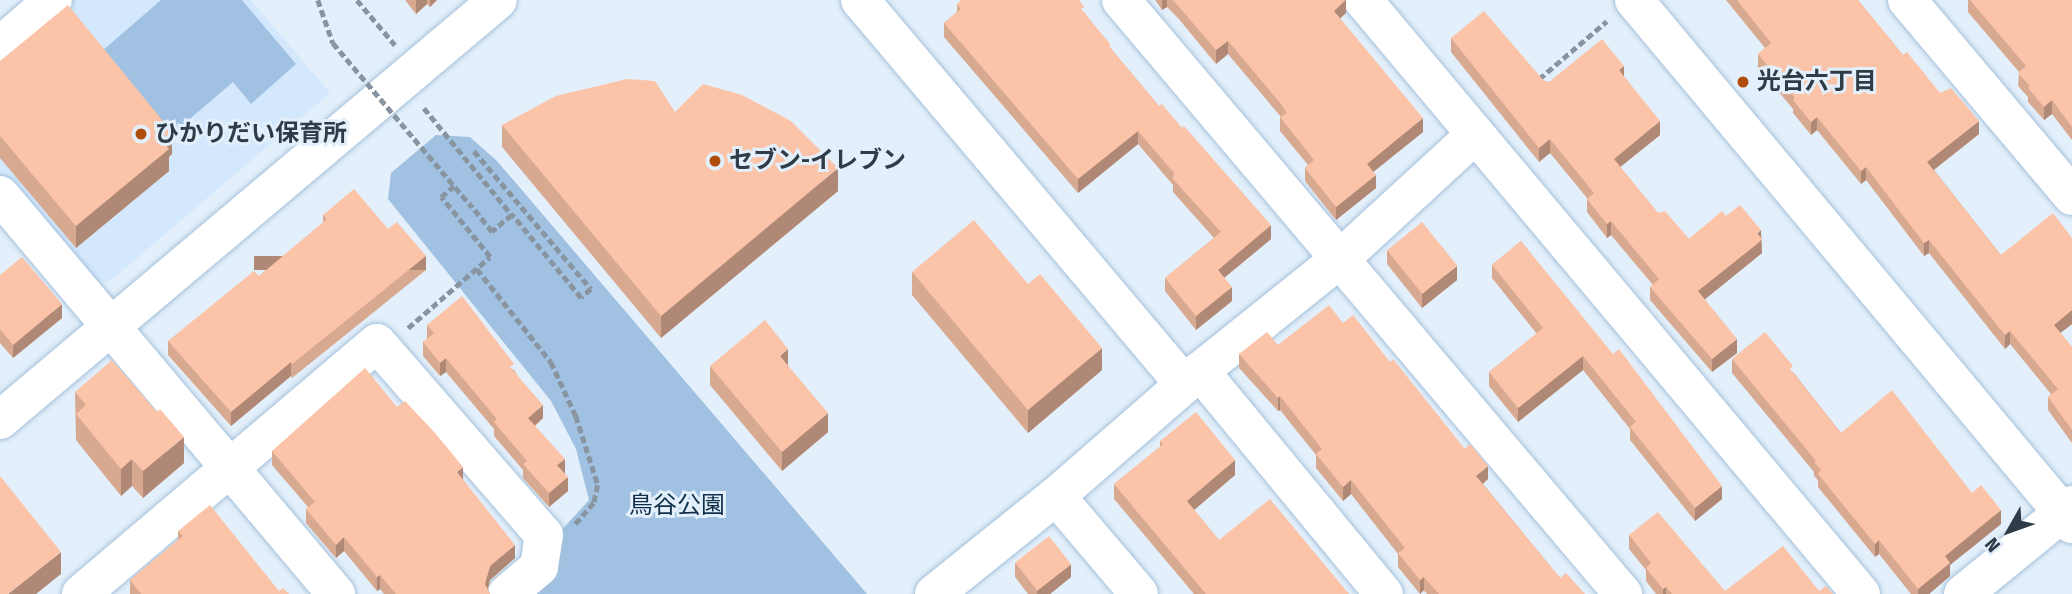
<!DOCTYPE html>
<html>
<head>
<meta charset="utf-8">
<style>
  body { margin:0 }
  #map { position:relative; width:2072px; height:594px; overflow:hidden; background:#e3effa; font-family:"Fira Sans Condensed","Noto Sans JP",sans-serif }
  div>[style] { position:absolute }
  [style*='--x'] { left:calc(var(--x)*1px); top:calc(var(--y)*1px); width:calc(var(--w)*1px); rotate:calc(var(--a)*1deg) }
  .built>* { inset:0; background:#d3e8fc }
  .green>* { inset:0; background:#a0c1e1 }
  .path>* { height:4.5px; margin-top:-2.25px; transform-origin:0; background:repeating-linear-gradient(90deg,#88949f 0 7px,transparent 0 10.5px) }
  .roads { filter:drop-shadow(0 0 2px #a4c1dc) drop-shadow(0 0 2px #a4c1dc) }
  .minor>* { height:38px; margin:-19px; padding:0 19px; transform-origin:19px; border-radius:19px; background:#fff }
  .path-bridge>* { height:4.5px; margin-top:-2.25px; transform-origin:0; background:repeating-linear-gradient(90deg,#88949f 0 7px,transparent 0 10.5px) }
  .wall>* { inset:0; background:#d8a991 }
  .shaded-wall>* { inset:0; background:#b08976; transform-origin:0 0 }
  .building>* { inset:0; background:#fbc4a9; transform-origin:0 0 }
  .dots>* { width:19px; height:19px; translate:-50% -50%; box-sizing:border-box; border:4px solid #e3effa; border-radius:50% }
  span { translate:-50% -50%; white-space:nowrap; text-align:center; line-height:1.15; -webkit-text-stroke:6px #e3effa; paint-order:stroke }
  .poi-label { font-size:24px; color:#2f3b46; font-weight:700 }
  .left { translate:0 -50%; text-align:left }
  .park-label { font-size:24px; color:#0f304a }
  .north { position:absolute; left:1974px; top:496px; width:70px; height:70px; -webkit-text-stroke:5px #e3effa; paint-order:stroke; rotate:230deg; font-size:19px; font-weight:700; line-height:28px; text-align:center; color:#2f3b46 }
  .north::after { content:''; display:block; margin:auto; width:24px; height:32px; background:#2f3b46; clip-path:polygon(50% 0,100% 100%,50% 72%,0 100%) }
</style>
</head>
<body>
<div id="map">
  <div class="built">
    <div style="clip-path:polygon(70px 0,251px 0,330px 93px,109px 282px,89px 279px,0 174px,0 61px)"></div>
  </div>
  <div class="green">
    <div style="clip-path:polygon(161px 0,242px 0,296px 64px,251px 104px,233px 82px,164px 141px,94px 58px)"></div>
    <div style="clip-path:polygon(436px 135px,470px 137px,497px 161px,867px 594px,536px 594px,557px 535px,589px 500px,576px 449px,551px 401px,388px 199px,391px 173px)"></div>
  </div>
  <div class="path">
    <div style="--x:318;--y:0;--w:46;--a:70.8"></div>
    <div style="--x:357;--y:0;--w:59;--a:49.8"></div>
    <div style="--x:1539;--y:79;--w:89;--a:-40.5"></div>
    <div style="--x:424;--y:108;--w:139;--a:50.6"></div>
    <div style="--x:512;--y:215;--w:26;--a:140"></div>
    <div style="--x:492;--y:232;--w:33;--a:-129"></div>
    <div style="--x:474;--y:151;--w:181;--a:49.7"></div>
    <div style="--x:591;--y:289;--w:13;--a:138"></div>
    <div style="--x:581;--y:298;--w:108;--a:-129.7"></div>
    <div style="--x:477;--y:269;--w:119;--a:51.5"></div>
    <div style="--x:551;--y:362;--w:60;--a:65.2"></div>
    <div style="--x:576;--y:416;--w:72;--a:72.3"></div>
    <div style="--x:598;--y:485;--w:18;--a:103"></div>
    <div style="--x:594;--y:503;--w:29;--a:131"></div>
    <div style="--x:408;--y:328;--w:108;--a:-40.9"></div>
    <div style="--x:490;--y:257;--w:77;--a:-129.2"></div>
    <div style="--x:441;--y:197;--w:17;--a:-40"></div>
  </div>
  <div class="roads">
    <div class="minor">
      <div style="--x:860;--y:0;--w:502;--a:49.84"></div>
      <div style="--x:1121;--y:0;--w:778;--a:49.8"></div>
      <div style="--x:1363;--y:0;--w:775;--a:50.02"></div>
      <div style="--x:1634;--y:0;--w:683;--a:50.11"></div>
      <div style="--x:1907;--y:0;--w:256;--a:49.9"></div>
      <div style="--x:0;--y:46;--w:70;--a:-41"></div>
      <div style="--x:0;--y:195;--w:522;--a:49.9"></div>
      <div style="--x:1200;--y:371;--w:289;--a:50.5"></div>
      <div style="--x:0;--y:420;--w:651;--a:-40.14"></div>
      <div style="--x:1056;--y:496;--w:128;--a:49.7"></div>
      <div style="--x:81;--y:594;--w:388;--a:-40.3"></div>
      <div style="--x:377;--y:343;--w:254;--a:49"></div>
      <div style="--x:544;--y:535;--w:32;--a:99"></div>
      <div style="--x:539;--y:567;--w:42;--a:139.8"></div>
      <div style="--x:934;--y:594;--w:156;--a:-38.8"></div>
      <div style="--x:1056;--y:496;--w:191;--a:-41"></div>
      <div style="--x:1200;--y:371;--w:179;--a:-38.7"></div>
      <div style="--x:1340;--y:259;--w:183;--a:-42.6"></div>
      <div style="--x:1963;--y:594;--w:141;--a:-39.2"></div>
    </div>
  </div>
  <div class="path-bridge">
    <div style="--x:333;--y:43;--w:214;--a:49.7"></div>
  </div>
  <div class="wall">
    <div style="clip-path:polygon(405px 0,437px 0,430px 7px,427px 4px,416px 14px)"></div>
    <div style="clip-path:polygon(1155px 0,1346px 0,1346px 13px,1340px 18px,1423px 132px,1373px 172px,1376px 188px,1336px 220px,1305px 181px,1305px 168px,1308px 165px,1280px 131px,1280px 117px,1281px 117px,1228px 54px,1216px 64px,1178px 18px,1167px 7px,1162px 10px)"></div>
    <div style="clip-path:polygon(1726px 0,1858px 0,1903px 55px,1979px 134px,1934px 170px,2001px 255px,2072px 238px,2072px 324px,2060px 333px,2072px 347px,2072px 443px,2048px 410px,2048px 397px,2051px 394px,2010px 344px,2005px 349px,1929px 253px,1924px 256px,1866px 180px,1861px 184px,1817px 130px,1811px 135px,1793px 113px,1793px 109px,1758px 67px,1758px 54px,1765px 48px)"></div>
    <div style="clip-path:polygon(1968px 0,2072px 0,2072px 140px,2052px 114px,2044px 120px,2028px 102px,2028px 97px,2018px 86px,2019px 72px,1968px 12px)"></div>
    <div style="clip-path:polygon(957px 4px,1084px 12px,1111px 49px,1271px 239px,1224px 278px,1232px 301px,1196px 330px,1165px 291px,1165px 278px,1214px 238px,1173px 192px,1173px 185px,1138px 144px,1078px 193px,944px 37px,944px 23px,957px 12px)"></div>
    <div style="clip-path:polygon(1451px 38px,1544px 81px,1549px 82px,1624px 77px,1660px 135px,1620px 167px,1658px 213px,1689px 239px,1726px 216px,1761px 238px,1762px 253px,1705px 299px,1737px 353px,1712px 372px,1650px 300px,1650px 287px,1653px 285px,1611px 235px,1607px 238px,1587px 212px,1587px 198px,1550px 153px,1539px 162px,1451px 52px)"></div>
    <div style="clip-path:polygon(0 61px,172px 154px,169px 157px,169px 171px,76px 248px,0 158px)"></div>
    <div style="clip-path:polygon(675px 112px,838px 191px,661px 338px,502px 147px,502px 125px)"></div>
    <div style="clip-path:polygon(323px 215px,388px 229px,426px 270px,292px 378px,291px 376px,231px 426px,168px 355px,168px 341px,259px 276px,323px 223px)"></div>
    <div style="clip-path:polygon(1521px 241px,1722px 499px,1695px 521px,1630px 440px,1630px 429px,1583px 370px,1518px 422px,1489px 386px,1489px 372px,1537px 334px,1492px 278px,1492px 265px)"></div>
    <div style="clip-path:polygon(1387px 250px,1457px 280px,1422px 308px,1387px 264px)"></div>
    <div style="clip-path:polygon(912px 272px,1028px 284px,1102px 370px,1028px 433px,912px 295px)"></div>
    <div style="clip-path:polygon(0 275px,62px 318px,13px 358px,0 343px)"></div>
    <div style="clip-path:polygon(1343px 323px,1390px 362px,1488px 479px,1483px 484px,1560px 578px,1585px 594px,1427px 594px,1424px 590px,1420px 594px,1398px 567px,1398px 554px,1351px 494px,1343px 501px,1316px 468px,1316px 455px,1280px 410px,1278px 411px,1239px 368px,1239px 354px,1278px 345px)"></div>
    <div style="clip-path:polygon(427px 325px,514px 370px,543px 418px,535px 426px,565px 473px,568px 491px,549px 507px,523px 478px,523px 470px,494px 436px,494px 429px,446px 372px,440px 376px,423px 356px,423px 342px,427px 339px)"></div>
    <div style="clip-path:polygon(1732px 359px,1793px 372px,1841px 433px,1972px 493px,2001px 524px,1950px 565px,1950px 576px,1929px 594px,1911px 594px,1879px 554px,1875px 557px,1818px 487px,1818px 480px,1814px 476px,1814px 472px,1732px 373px)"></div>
    <div style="clip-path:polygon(710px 366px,828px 432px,782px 471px,710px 385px)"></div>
    <div style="clip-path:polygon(75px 392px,184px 463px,143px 498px,132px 486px,121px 496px,76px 440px)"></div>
    <div style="clip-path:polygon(397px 407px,463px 479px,515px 558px,490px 580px,488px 589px,490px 594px,384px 594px,380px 589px,377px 591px,344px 551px,336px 558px,306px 523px,306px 509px,308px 507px,272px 465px,272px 451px)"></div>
    <div style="clip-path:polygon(1160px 441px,1235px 475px,1194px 510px,1219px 540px,1349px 594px,1194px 594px,1114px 499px,1114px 484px,1160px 447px)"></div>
    <div style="clip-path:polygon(178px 531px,279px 591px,289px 594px,130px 594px,130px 580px,178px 540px)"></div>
    <div style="clip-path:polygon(1629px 535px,1725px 591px,1819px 591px,1833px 594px,1656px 594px,1646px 581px,1646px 570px,1629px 549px)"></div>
    <div style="clip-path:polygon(1015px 563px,1071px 577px,1050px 594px,1028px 594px,1015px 577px)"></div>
  </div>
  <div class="shaded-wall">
    <div style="clip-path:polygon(416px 0,427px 0,427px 4px,416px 14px)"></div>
    <div style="clip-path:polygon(430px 0,437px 0,430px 7px)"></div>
    <div style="clip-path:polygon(1162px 0,1167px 0,1167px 7px,1162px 10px)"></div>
    <div style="clip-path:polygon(1346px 0,1346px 13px,1334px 24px,1334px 11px)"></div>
    <div style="clip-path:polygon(1228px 41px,1228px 54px,1216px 64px,1216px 50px)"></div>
    <div style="clip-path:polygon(1624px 66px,1624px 80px,1619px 70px)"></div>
    <div style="clip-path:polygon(2052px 100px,2052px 114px,2044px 120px,2044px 107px)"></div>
    <div style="clip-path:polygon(1817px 117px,1817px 130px,1811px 135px,1811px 122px)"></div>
    <div style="clip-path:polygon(1423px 118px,1423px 132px,1367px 177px,1367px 164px)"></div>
    <div style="clip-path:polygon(1660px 121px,1660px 135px,1614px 172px,1614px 159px)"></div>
    <div style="clip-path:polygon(1979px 121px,1979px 134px,1927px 175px,1927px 162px)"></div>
    <div style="clip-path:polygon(1138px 131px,1138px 144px,1078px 193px,1078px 179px)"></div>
    <div style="clip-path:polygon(172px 132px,172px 154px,169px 157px,169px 171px,76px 248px,76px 226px,162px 140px)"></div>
    <div style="clip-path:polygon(1550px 139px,1550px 153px,1539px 162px,1539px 148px)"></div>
    <div style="clip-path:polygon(1866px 167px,1866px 180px,1861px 184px,1861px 171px)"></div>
    <div style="clip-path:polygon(838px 168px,838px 191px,661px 338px,661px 316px)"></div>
    <div style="clip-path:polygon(1376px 175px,1376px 188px,1336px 220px,1336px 207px)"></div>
    <div style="clip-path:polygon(1611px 221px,1611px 235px,1607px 238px,1607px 224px)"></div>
    <div style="clip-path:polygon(1271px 225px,1271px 239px,1218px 283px,1218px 270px)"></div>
    <div style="clip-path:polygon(1761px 230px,1762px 253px,1698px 305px,1698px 291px)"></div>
    <div style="clip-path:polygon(1929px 240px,1929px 253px,1924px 256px,1924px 243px)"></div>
    <div style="left:426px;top:256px;width:14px;height:172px;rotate:90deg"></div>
    <div style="clip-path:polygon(1457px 266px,1457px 280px,1422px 308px,1422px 294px)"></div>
    <div style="clip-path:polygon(1232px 287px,1232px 301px,1196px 330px,1196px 316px)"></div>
    <div style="clip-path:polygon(62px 304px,62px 318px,13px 358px,13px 345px)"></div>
    <div style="clip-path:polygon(2072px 310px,2072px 324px,2054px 338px,2054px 325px)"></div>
    <div style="clip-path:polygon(2010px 331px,2010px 344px,2005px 349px,2005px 335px)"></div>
    <div style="clip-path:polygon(1737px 339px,1737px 353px,1712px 372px,1712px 359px)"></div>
    <div style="clip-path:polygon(1102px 348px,1102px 370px,1028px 433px,1028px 410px)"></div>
    <div style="clip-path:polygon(788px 349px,788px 367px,780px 356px)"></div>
    <div style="clip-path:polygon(1583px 356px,1583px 370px,1518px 422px,1518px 408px)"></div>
    <div style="clip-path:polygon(446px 358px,446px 372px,440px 376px,440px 363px)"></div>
    <div style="clip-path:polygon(291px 362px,291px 376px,231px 426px,231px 412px)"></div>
    <div style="clip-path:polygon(1280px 396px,1280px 410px,1278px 411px,1278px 398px)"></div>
    <div style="clip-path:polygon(543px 405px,543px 418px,528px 431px,528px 418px)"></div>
    <div style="clip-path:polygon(828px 413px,828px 432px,782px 471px,782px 452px)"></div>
    <div style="clip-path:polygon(184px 437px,184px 463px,143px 498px,143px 471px)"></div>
    <div style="clip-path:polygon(132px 459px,132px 486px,121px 496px,121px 469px)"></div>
    <div style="clip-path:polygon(565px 459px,565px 473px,557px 479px,557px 465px)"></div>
    <div style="clip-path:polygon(1235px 460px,1235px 475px,1187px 516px,1187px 501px)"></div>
    <div style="clip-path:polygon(1488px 466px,1488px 479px,1476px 489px,1476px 476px)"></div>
    <div style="clip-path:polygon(463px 467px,463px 481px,457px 472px)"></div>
    <div style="clip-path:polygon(568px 477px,568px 491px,549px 507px,549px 493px)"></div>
    <div style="clip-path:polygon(1351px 480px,1351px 494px,1343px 501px,1343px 487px)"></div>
    <div style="clip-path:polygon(1722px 486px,1722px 499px,1695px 521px,1695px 508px)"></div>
    <div style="clip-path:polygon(2001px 510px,2001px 524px,1950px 565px,1950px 576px,1929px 594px,1918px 594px,1918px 589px,1945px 556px)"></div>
    <div style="clip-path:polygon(344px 537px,344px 551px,336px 558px,336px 545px)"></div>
    <div style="clip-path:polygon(1879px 540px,1879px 554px,1875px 557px,1875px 544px)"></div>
    <div style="clip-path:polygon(515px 545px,515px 558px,490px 580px,486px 594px,485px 584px,490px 566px)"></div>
    <div style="clip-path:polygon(61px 552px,61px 574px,36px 594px,8px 594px)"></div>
    <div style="clip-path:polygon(1071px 564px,1071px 577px,1050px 594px,1037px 594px,1037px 591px)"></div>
    <div style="clip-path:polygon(380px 575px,380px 589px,377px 591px,377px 577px)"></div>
    <div style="clip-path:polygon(1424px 577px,1424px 590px,1420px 594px,1420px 580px)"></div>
    <div style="clip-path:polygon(1666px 587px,1666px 594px,1663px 594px,1663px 589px)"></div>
  </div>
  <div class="building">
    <div style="clip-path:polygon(961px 0,1079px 0,1084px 7px,1081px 9px,1111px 45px,1109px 46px,1159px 106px,1162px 104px,1182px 128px,1184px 126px,1271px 225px,1218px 270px,1232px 287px,1196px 316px,1165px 278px,1221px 232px,1173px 179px,1174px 173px,1138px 131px,1078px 179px,944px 23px,961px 9px,957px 4px)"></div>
    <div style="clip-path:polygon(1173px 0,1345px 0,1334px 11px,1423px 118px,1367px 164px,1376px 175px,1336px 207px,1305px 168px,1314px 160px,1280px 117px,1287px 113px,1281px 104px,1228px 41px,1216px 50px)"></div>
    <div style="clip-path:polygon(1737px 0,1858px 0,1903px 55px,1907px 52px,1940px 93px,1951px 88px,1979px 121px,1927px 162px,2001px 255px,2053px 213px,2072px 238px,2072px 310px,2054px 325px,2072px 347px,2072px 430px,2048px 397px,2058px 389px,2010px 331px,2005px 335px,1929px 240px,1924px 243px,1866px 167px,1861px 171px,1817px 117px,1811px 122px,1793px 100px,1795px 98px,1758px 54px,1771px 43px)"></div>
    <div style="clip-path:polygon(1970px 0,2072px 0,2072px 127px,2052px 100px,2044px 107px,2028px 88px,2030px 86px,2018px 73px,2026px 66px)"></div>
    <div style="clip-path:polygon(68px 5px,172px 132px,162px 140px,169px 149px,76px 226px,0 136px,0 61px)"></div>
    <div style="clip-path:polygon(1484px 11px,1544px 81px,1549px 82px,1602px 39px,1624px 66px,1619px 70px,1660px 121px,1614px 159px,1658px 213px,1665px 211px,1689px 239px,1722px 211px,1726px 216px,1740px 205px,1761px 230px,1757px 233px,1762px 239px,1757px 244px,1698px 291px,1737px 339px,1712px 359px,1650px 287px,1659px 279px,1611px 221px,1607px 224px,1587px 199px,1594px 193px,1550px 139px,1539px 148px,1451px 38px)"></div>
    <div style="clip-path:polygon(627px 79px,655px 81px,675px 112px,703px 84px,742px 95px,791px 121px,838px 168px,661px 316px,502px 125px,556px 96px)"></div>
    <div style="clip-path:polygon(354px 189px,388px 229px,397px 222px,426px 256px,292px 364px,291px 362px,231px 412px,168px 341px,254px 271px,259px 276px,327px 219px,323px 215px)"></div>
    <div style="clip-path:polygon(974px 220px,1028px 284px,1040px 274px,1102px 348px,1028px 410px,912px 272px)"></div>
    <div style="left:1422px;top:222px;width:56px;height:45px;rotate:51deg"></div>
    <div style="clip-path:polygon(1521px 241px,1613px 354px,1619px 349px,1722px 486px,1695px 508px,1630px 427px,1636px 422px,1583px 356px,1518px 408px,1489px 372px,1543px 328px,1492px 265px)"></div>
    <div style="clip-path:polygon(22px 257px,62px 304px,13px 345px,0 329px,0 275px)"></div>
    <div style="clip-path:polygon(462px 296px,514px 364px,510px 367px,543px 405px,528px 418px,565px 459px,557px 465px,568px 477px,549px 493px,523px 464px,527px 461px,494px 422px,497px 419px,446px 358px,440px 363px,423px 342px,434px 333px,427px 325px)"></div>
    <div style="clip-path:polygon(1329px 305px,1343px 323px,1353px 315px,1390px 362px,1393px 359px,1465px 449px,1470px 444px,1488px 466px,1476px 476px,1560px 578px,1566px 573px,1585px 594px,1439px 594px,1424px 577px,1420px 580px,1398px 553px,1405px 548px,1351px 480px,1343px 487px,1316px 454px,1322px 449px,1280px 396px,1278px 398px,1239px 354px,1267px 332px,1278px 345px)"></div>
    <div style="clip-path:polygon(765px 320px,788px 349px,780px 356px,828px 413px,782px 452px,710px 366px)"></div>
    <div style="clip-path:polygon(1765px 332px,1793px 366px,1790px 369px,1841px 433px,1892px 390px,1972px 493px,1981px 485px,2001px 510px,1945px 556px,1950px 563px,1918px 589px,1879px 540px,1875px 544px,1818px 474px,1821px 470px,1814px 462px,1816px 461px,1732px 359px)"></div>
    <div style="clip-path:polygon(112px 360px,157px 412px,160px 409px,184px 437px,143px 471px,132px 459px,121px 469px,76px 414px,86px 405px,75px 392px)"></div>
    <div style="clip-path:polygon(365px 368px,397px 407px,405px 401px,436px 434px,463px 467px,457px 472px,515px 545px,490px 566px,485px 584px,490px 594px,396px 594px,380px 575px,377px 577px,344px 537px,336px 545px,306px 509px,315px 502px,272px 451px)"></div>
    <div style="clip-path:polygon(1196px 412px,1235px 460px,1187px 501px,1219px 540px,1270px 499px,1349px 594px,1206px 594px,1114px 484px,1163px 444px,1160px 441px)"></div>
    <div style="clip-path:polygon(0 476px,61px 552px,8px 594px,0 594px)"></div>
    <div style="clip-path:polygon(210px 505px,279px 591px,283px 588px,289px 594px,141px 594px,130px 580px,183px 536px,178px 531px)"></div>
    <div style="clip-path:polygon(1658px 512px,1725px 591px,1783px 546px,1819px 591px,1826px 586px,1833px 594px,1672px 594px,1666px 587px,1663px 589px,1646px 568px,1651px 563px,1629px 535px)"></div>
    <div style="left:1049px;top:536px;width:36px;height:43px;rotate:52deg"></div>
  </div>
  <div class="dots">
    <div style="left:1743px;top:82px;background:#ae4d0b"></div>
    <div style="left:141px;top:134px;background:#ae4d0b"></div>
    <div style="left:715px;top:161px;background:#ae4d0b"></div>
  </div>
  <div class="poi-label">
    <span class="left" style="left:1757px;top:82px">光台六丁目</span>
    <span class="left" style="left:155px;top:134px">ひかりだい保育所</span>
    <span class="left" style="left:729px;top:161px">セブン-イレブン</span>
  </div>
  <div class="park-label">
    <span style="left:677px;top:506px">鳥谷公園</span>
  </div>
  <div class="north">N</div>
</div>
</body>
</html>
